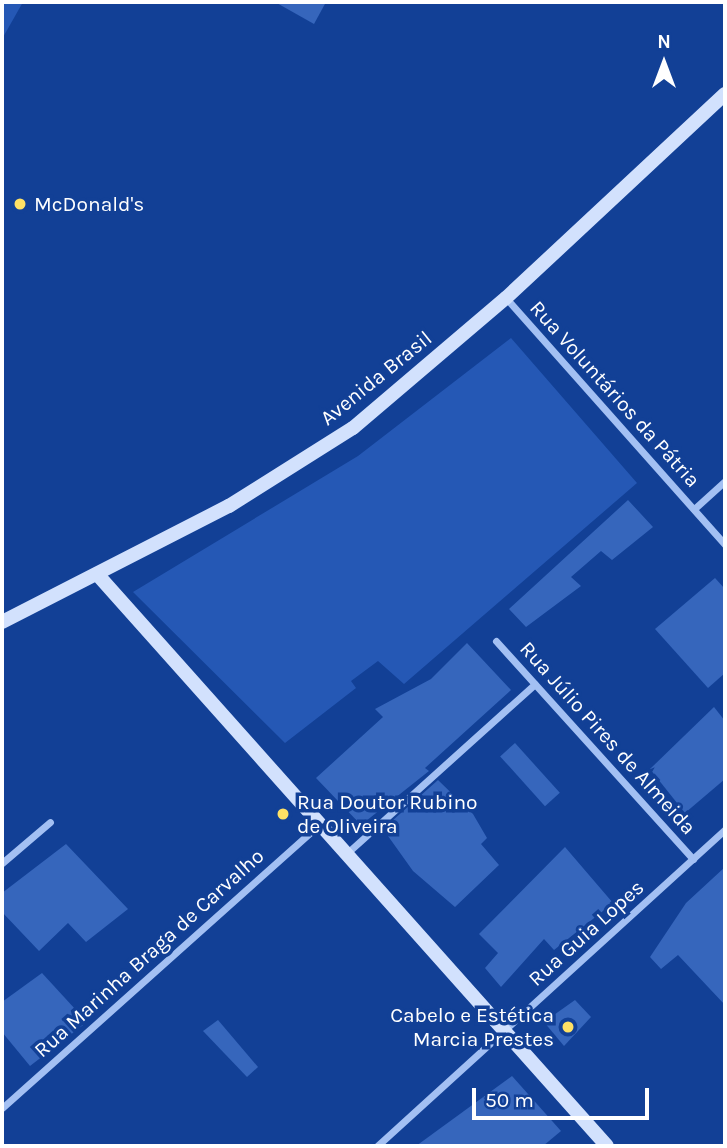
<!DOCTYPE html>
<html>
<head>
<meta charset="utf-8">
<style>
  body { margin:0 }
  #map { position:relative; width:727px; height:1148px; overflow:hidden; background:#124096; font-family:Karla,sans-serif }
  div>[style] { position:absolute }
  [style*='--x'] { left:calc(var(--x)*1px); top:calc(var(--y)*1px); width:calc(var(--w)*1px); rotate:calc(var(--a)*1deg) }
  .green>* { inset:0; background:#2558b5 }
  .building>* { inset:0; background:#3666bc; transform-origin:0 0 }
  .street>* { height:7px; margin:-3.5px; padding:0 3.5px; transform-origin:3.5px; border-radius:3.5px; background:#a3c0f3 }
  .secondary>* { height:14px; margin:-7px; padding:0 7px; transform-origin:7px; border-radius:7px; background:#d2e1fd }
  .dots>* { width:19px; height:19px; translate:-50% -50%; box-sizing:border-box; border:4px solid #124096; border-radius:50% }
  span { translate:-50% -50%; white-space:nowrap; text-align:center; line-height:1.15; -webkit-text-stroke:7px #124096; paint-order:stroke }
  .poi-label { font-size:21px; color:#fff }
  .left { translate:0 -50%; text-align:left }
  .right { translate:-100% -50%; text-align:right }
  .street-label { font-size:21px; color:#fff }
  .frame { position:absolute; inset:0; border:4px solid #fff; pointer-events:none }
  .north { position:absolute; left:629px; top:28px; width:70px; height:70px; -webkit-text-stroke:5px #124096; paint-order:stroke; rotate:0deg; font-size:19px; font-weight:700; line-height:28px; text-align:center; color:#fff }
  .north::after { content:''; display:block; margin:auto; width:24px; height:32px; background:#fff; clip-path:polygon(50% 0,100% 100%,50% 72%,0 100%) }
  .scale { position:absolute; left:472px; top:1088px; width:177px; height:32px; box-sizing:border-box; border:4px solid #fff; border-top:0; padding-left:9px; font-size:21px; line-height:24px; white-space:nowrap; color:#fff; -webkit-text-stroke:5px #124096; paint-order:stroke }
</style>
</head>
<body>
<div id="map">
  <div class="green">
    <div style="clip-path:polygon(2px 2px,23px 2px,2px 39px)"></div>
    <div style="clip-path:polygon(511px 338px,637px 483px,404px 684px,378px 661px,351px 681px,356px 688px,285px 743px,133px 592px,358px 456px)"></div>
  </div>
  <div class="building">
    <div style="clip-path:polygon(275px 2px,326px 2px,314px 24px)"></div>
    <div style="clip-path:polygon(628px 500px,653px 527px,612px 560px,601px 551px,571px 577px,581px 586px,526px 627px,509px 609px)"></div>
    <div style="clip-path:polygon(715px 578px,725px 589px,725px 673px,708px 688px,655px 629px)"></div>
    <div style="clip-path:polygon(467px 643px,511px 690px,425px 768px,429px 771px,361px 825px,316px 778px,383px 717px,375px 709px,431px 679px)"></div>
    <div style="clip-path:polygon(714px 707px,725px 721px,725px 779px,685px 813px,650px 769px)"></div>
    <div style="left:515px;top:743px;width:67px;height:20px;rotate:48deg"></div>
    <div style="clip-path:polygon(438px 780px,473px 814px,487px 838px,481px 844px,499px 865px,455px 907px,413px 871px,383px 829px)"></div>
    <div style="clip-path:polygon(66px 844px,128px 909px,86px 942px,68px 923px,39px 951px,2px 912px,2px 893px)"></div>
    <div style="clip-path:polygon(565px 847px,613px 903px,554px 950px,544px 939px,501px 987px,485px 968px,498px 953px,479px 934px)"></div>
    <div style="clip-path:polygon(725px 867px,725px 1005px,678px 955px,661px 969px,650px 957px,686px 903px)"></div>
    <div style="clip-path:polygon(42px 973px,87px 1022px,30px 1066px,2px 1032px,2px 1002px)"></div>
    <div style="clip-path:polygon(575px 1000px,591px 1017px,564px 1046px,544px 1022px)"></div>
    <div style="clip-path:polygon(218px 1020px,258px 1067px,247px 1077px,203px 1031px)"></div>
    <div style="clip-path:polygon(512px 1076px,561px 1131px,543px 1146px,416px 1146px)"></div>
  </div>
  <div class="street">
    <div style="--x:506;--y:298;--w:330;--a:48.4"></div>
    <div style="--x:694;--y:509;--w:42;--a:-42.1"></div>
    <div style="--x:496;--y:641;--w:294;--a:47.9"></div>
    <div style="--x:346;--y:854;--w:254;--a:-42"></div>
    <div style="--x:2;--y:863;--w:63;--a:-40.5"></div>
    <div style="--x:2;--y:1108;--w:426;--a:-41.8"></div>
    <div style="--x:377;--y:1146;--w:471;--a:-42.3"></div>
  </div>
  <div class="secondary">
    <div style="--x:97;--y:574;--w:766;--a:48.28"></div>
    <div style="--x:2;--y:622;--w:255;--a:-27.1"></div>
    <div style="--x:229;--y:506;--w:146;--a:-32.2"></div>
    <div style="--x:353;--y:428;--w:201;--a:-40.4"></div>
    <div style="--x:506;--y:298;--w:299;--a:-43"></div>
  </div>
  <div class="dots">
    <div style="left:20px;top:204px;background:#ffe165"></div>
    <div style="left:283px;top:814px;background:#ffe165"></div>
    <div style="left:568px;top:1027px;background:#ffe165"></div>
  </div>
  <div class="poi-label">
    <span class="left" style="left:34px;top:204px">McDonald's</span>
    <span class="left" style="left:297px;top:814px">Rua Doutor Rubino<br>de Oliveira</span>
    <span class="right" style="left:554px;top:1027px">Cabelo e Estética<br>Marcia Prestes</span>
  </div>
  <div class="street-label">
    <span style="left:376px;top:378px;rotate:-39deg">Avenida Brasil</span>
    <span style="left:615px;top:394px;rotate:48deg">Rua Voluntários da Pátria</span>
    <span style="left:608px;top:738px;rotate:48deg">Rua Júlio Pires de Almeida</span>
    <span style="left:586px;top:933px;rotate:-42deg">Rua Guia Lopes</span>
    <span style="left:149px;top:953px;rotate:-42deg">Rua Marinha Braga de Carvalho</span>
  </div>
  <div class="frame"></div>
  <div class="north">N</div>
  <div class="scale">50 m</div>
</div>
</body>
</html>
